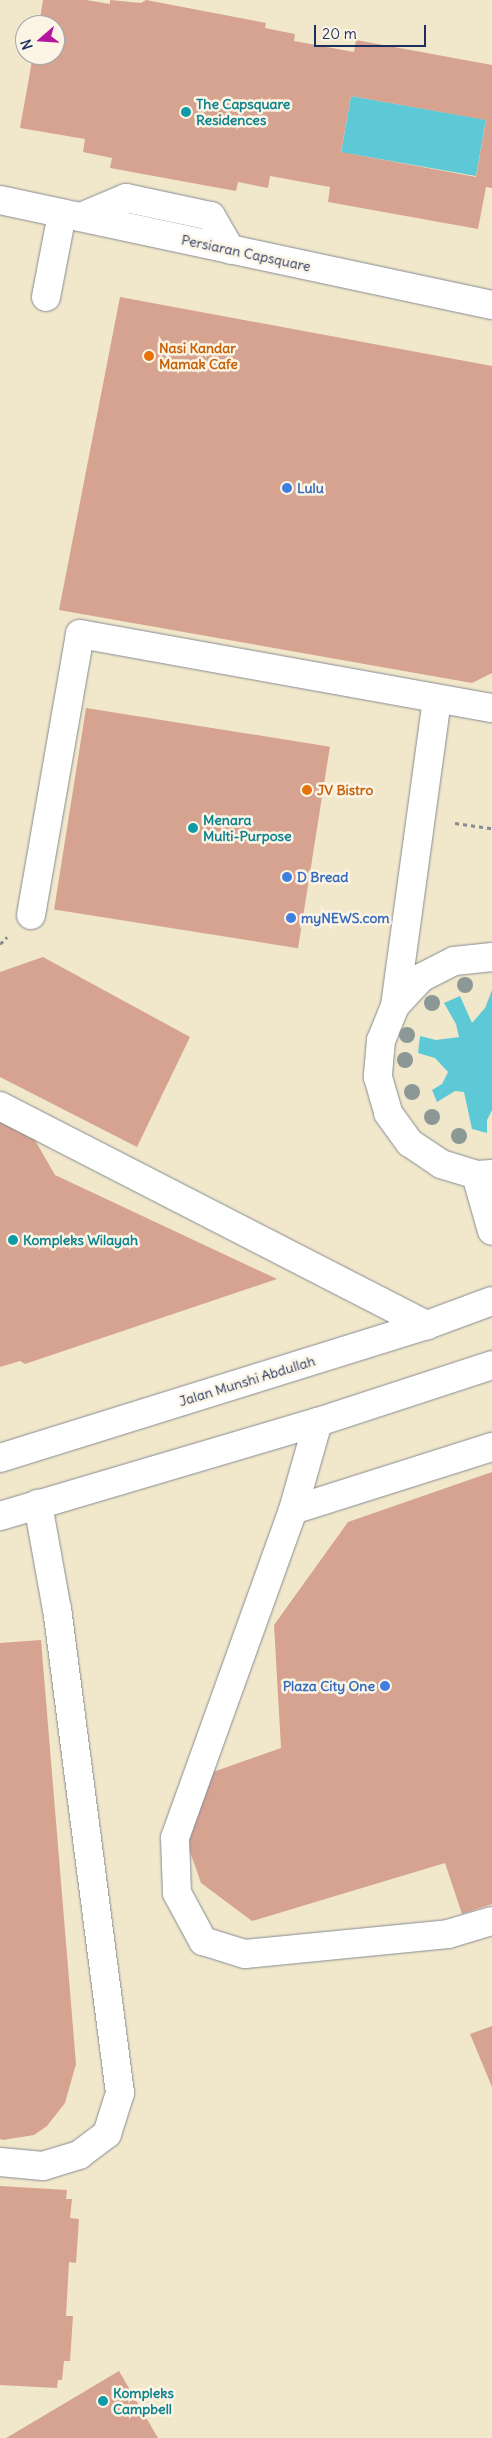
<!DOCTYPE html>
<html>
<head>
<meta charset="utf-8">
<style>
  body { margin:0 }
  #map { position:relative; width:492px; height:2438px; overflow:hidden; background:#f1e7ca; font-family:Delius,sans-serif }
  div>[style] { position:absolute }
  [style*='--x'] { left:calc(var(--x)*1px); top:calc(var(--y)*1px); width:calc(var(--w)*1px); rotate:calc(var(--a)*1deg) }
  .water>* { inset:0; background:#5dc8d6; transform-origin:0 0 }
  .building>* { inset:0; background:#d6a391; transform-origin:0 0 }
  .path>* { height:3px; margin-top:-1.5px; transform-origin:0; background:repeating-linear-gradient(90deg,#868b94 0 4px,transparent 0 8px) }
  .roads { filter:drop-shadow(0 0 1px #868b94) drop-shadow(0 0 1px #868b94) }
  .minor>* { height:28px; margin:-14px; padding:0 14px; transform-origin:14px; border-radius:14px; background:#fff }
  .trees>* { width:16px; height:16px; margin:-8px; border-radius:50%; background:#8b9895 }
  .dots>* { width:14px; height:14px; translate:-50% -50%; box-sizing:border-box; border:2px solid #fcf5e5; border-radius:50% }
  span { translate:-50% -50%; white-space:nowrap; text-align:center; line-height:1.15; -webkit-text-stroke:5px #fcf5e5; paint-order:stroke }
  .culture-label { font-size:14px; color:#0d838f; font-weight:700 }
  .left { translate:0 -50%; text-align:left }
  .street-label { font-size:14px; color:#1b2f5e }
  .food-label { font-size:14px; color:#c56008; font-weight:700 }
  .shop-label { font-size:14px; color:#366cbe; font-weight:700 }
  .right { translate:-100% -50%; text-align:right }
  .north { position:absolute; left:15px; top:15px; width:50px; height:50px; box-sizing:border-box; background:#fcf5e5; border:1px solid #a2a6af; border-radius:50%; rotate:251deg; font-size:14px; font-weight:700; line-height:20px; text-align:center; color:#1b2f5e }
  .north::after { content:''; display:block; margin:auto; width:18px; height:22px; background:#b5179e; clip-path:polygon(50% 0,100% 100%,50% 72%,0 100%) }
  .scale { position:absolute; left:314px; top:25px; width:112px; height:22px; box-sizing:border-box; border:2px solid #1b2f5e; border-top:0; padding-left:6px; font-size:15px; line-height:18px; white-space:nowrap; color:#1b2f5e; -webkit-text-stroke:4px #fcf5e5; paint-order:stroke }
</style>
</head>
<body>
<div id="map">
  <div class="water">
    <div style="left:351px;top:96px;width:137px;height:57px;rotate:10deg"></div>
    <div style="clip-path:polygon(492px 990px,492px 1110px,487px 1120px,487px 1133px,472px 1129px,464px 1092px,455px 1091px,437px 1102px,432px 1090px,442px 1084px,448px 1072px,435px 1058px,418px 1053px,420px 1036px,436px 1040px,459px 1037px,456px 1024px,444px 1003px,460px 996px,472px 1023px,485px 1008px)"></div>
  </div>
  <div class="building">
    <div style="clip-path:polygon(evenodd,43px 0,86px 0,110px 4px,110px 0,141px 3px,146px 0,266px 23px,265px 28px,295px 34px,294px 41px,354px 52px,356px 40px,492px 65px,492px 188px,486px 187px,478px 229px,328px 202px,330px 187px,270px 176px,268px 188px,238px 182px,236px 191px,110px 168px,112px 158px,83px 152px,85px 139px,20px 128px,33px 55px,55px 55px,55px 25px,39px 25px,43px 0,351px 96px,486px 120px,476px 177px,341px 152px,351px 96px)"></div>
    <div style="clip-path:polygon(120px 297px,492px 366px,492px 673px,472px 683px,59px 610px)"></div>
    <div style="left:86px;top:708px;width:247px;height:204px;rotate:9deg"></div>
    <div style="clip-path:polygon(43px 957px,190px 1037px,137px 1147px,0 1077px,0 972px)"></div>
    <div style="clip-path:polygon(0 1120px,32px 1135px,55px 1175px,277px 1279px,25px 1364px,20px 1361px,0 1367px)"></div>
    <div style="clip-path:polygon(492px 1472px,492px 1904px,462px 1914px,445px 1863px,252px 1921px,201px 1883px,186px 1840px,213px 1772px,281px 1748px,274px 1625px,348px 1522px)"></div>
    <div style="clip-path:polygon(41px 1640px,76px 2064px,65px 2103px,47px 2126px,34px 2135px,3px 2140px,0 2139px,0 1643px)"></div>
    <div style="clip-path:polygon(492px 2026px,492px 2087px,470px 2034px)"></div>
    <div style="clip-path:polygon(0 2186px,67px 2190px,66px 2199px,72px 2199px,70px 2218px,79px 2219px,76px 2263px,69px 2262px,66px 2316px,73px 2316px,70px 2361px,64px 2361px,62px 2380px,58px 2380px,57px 2388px,0 2385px)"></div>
    <div style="clip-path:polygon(119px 2371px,158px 2438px,6px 2438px,18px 2431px)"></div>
  </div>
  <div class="path">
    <div style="--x:455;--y:823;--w:37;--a:8"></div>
    <div style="--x:0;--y:944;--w:10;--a:-45"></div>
  </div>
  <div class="roads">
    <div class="minor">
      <div style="--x:0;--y:200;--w:503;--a:12.05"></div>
      <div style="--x:81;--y:217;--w:49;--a:-22.9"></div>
      <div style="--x:126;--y:198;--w:87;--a:12"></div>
      <div style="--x:211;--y:216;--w:39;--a:60"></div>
      <div style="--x:46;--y:297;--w:85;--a:-79.1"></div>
      <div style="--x:31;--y:915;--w:285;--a:-80.1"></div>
      <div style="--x:80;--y:634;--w:419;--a:10.2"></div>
      <div style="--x:492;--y:957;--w:38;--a:174"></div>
      <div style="--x:454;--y:961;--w:37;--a:153"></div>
      <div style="--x:421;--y:978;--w:38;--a:133"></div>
      <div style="--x:395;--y:1006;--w:37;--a:112"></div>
      <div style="--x:381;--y:1040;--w:37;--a:95"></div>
      <div style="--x:378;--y:1077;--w:37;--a:74"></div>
      <div style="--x:388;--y:1113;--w:37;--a:54"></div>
      <div style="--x:410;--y:1143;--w:37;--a:34"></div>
      <div style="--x:441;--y:1164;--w:37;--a:17"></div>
      <div style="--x:476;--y:1175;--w:16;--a:-4"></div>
      <div style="--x:395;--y:1006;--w:310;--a:-82.2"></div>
      <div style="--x:0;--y:1106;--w:480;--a:27.2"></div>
      <div style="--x:476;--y:1175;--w:58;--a:74.1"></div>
      <div style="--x:318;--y:1422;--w:91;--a:105.9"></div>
      <div style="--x:293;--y:1510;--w:349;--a:109.8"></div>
      <div style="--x:175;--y:1838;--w:55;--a:87.9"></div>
      <div style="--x:177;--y:1893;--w:55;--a:61.6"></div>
      <div style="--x:203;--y:1941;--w:44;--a:17.2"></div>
      <div style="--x:245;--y:1954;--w:204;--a:-5.6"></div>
      <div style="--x:448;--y:1934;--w:46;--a:-16.5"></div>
      <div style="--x:0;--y:1458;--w:447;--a:-17.3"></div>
      <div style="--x:427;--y:1325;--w:69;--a:-20.3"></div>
      <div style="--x:293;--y:1510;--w:209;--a:-17.6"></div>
      <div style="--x:0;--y:1516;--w:332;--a:-16.5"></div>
      <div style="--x:318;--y:1422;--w:183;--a:-18.1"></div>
      <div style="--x:0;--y:2162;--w:43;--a:5.3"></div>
      <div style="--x:43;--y:2166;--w:38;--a:-17"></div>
      <div style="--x:79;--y:2155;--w:35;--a:-37"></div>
      <div style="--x:107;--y:2134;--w:43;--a:-72.4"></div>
      <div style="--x:120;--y:2093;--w:487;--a:-97.4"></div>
      <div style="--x:57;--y:1610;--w:108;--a:-100.2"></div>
    </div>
  </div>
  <div class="trees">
    <div style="left:465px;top:985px"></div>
    <div style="left:432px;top:1003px"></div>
    <div style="left:407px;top:1035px"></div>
    <div style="left:405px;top:1060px"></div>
    <div style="left:412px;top:1092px"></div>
    <div style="left:432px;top:1117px"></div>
    <div style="left:459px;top:1136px"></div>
  </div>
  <div class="dots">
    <div style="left:186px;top:112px;background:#0f9aa8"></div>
    <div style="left:149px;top:356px;background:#e8710a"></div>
    <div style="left:287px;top:488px;background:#3f7fe0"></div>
    <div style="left:307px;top:790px;background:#e8710a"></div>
    <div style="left:193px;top:828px;background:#0f9aa8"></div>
    <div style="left:287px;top:877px;background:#3f7fe0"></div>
    <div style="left:291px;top:918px;background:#3f7fe0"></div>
    <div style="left:13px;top:1240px;background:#0f9aa8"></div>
    <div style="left:385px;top:1686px;background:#3f7fe0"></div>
    <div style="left:103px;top:2401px;background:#0f9aa8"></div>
  </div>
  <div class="culture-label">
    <span class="left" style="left:196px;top:112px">The Capsquare<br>Residences</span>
    <span class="left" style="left:203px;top:828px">Menara<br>Multi-Purpose</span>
    <span class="left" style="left:23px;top:1240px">Kompleks Wilayah</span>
    <span class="left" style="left:113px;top:2401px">Kompleks<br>Campbell</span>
  </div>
  <div class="street-label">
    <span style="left:246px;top:253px;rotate:12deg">Persiaran Capsquare</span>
    <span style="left:247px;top:1381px;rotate:-17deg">Jalan Munshi Abdullah</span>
  </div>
  <div class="food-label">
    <span class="left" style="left:159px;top:356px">Nasi Kandar<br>Mamak Cafe</span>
    <span class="left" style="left:317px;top:790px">JV Bistro</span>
  </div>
  <div class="shop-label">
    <span class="left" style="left:297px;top:488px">Lulu</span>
    <span class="left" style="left:297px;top:877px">D Bread</span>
    <span class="left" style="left:301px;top:918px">myNEWS.com</span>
    <span class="right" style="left:375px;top:1686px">Plaza City One</span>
  </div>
  <div class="north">N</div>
  <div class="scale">20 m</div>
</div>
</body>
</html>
